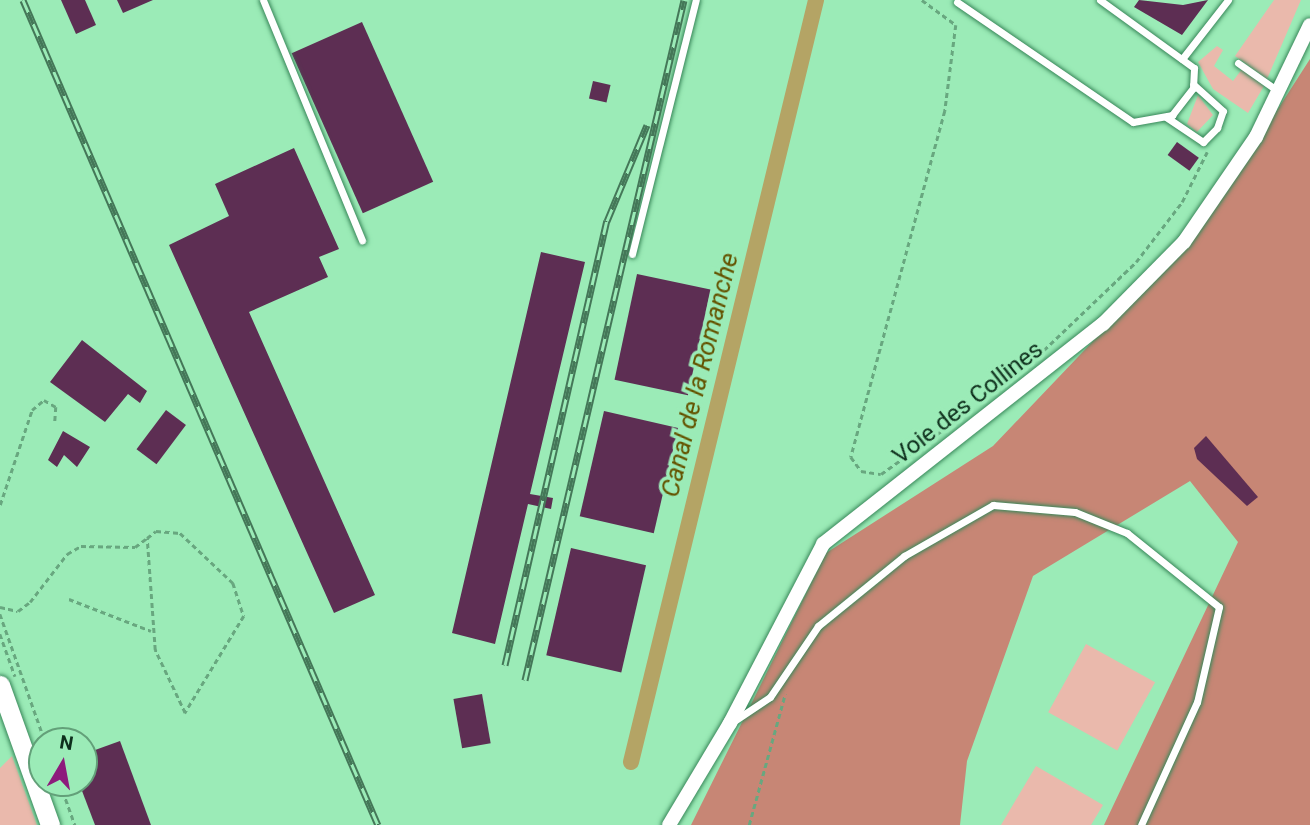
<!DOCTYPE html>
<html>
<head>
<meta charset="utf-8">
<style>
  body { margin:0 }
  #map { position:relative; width:1310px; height:825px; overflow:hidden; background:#9bebb7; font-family:Roboto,sans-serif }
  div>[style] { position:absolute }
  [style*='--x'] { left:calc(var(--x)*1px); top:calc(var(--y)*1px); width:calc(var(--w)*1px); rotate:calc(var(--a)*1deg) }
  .green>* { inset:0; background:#eab9ac; transform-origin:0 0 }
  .forest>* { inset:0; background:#c78675 }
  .canal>* { height:16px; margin:-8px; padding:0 8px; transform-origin:8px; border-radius:8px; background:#b4a465 }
  .building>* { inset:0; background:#5d2e53; transform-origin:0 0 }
  .path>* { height:2.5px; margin-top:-1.25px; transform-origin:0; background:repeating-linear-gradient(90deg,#68a77f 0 5px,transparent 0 8.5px) }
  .roads { filter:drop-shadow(0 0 2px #388759) drop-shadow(0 0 2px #388759) }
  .lane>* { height:7px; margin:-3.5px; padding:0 3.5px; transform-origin:3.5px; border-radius:3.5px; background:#fff }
  .street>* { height:14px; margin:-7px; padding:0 7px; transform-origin:7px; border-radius:7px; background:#fff }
  .secondary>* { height:19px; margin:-9.5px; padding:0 9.5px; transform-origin:9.5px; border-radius:9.5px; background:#fff }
  .rail>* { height:7px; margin-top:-3.5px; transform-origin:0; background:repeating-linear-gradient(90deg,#9bebb7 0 13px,#447758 0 26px); box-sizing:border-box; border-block:2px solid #447758 }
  span { translate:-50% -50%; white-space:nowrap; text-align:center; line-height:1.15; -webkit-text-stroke:7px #9bebb7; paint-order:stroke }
  .street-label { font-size:24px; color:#0e2f1c }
  .water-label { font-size:26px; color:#645300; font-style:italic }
  .north { position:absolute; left:28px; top:727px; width:70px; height:70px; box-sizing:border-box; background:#9bebb7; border:2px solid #63a079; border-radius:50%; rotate:10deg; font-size:19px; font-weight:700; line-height:28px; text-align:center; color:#0e2f1c }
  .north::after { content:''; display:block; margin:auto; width:24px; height:32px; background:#8d1b7c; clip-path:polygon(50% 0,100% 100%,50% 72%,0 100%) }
</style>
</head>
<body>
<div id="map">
  <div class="green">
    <div style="clip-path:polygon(1274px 0,1301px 0,1267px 79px,1235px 56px)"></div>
    <div style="clip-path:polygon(1217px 46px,1223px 50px,1214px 66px,1233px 81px,1242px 69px,1264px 86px,1248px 113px,1213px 89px,1198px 62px)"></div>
    <div style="clip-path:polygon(1198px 95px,1213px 115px,1197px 132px,1187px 124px)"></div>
    <div style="left:1086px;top:644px;width:79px;height:78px;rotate:29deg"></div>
    <div style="clip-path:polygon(12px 756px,37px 825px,0 825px,0 768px)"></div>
    <div style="clip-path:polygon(1036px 766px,1103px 805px,1091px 825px,1001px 825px)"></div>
  </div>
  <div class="forest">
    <div style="clip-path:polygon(1310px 59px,1310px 825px,1104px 825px,1238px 542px,1190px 481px,1033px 576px,967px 761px,960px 825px,691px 825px,826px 553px,993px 446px,1157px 274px,1222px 196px)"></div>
  </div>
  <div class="canal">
    <div style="--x:631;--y:762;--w:784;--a:-76.35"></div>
  </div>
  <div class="building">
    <div style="clip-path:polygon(61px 0,85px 0,96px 25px,76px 34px)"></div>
    <div style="clip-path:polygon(117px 0,153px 0,123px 13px)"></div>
    <div style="clip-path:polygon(1139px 0,1183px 5px,1208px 0,1182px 35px,1134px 7px)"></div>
    <div style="left:362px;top:22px;width:175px;height:77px;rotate:66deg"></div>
    <div style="left:593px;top:81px;width:18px;height:18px;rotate:13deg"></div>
    <div style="left:1177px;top:142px;width:27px;height:16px;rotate:36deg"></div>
    <div style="clip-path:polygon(294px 148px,339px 249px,319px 257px,328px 277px,249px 312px,375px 595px,334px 613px,169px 245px,229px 216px,215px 184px)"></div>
    <div style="clip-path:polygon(541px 252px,585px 262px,530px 494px,553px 498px,551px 509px,528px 504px,495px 644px,452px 633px)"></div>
    <div style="left:637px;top:274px;width:75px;height:108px;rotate:12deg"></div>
    <div style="clip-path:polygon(82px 340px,147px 391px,140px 403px,128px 394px,105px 422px,50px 382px)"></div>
    <div style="left:166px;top:410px;width:25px;height:49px;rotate:37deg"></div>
    <div style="left:604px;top:411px;width:76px;height:108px;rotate:13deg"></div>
    <div style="clip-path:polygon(63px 431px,90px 447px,77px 467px,64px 455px,57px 467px,48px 460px)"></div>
    <div style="clip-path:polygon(1206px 436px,1258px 497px,1247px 506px,1197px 459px,1194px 448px)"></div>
    <div style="left:571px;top:548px;width:77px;height:110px;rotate:13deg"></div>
    <div style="left:482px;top:694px;width:50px;height:29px;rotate:80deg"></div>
    <div style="clip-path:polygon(120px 741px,151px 825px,95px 825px,79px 783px,84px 754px)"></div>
  </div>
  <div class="path">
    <div style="--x:922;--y:0;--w:42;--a:36.3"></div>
    <div style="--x:956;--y:25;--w:87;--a:97.3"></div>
    <div style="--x:945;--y:111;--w:359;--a:105.2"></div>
    <div style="--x:851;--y:457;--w:17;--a:54"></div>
    <div style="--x:861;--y:471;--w:20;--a:9"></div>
    <div style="--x:881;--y:474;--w:86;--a:-35.5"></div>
    <div style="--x:1044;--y:350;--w:127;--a:-43.7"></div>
    <div style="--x:1136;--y:262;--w:76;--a:-52.5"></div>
    <div style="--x:1182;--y:202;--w:56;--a:-63.4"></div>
    <div style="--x:0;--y:505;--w:100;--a:-71.4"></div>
    <div style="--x:32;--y:410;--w:16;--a:-40"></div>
    <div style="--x:44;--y:400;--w:14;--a:30"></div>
    <div style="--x:56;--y:407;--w:14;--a:94"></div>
    <div style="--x:69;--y:599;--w:88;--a:21.3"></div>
    <div style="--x:0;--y:607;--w:18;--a:13"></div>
    <div style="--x:18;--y:611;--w:15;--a:-37"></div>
    <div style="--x:30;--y:602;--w:61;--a:-52.4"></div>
    <div style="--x:67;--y:554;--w:16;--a:-30"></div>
    <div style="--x:81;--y:546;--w:54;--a:1.1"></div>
    <div style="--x:135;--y:547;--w:15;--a:-37"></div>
    <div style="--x:147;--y:538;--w:11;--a:-38"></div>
    <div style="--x:156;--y:531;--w:24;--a:5"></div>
    <div style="--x:180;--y:533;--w:73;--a:43.3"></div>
    <div style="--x:233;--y:583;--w:35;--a:72"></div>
    <div style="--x:244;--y:616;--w:114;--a:121.3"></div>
    <div style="--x:185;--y:713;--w:70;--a:-115.5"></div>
    <div style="--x:155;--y:650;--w:112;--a:-94.1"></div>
    <div style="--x:0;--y:614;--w:135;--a:70.5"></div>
    <div style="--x:0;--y:634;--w:45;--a:70.3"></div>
    <div style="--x:60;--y:783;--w:45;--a:70.3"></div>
    <div style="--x:749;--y:825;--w:136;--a:-74.6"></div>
  </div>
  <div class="roads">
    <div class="lane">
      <div style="--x:263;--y:0;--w:260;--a:67.6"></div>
      <div style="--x:957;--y:2;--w:213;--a:34.3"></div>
      <div style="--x:1133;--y:122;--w:40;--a:-10"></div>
      <div style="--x:1172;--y:115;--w:34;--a:-52"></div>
      <div style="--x:1193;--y:88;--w:20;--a:-87"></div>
      <div style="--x:1194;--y:68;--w:116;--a:-144.1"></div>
      <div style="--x:1182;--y:59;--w:75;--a:-52.1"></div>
      <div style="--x:1238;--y:63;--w:49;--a:35"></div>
      <div style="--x:1166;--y:117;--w:45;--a:34"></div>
      <div style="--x:1203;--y:142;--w:20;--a:-45"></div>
      <div style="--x:1217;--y:128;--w:18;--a:-71"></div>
      <div style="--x:1223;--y:111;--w:40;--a:-138"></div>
      <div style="--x:632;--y:254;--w:262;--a:-75.9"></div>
      <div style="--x:734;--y:721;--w:43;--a:-33.7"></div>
      <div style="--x:770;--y:697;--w:86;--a:-55.9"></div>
      <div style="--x:818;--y:626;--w:111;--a:-39.1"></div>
      <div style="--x:904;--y:556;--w:103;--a:-29.8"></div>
      <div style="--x:993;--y:505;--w:82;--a:4.9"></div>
      <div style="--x:1075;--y:512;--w:56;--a:22"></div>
      <div style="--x:1127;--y:533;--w:118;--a:38.8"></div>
      <div style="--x:1219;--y:607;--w:98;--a:103"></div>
      <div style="--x:1197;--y:702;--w:135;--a:114.5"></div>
    </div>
    <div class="street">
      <div style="--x:669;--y:825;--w:119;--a:-59.1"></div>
      <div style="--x:730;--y:723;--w:202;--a:-62.5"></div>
      <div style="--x:823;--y:544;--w:356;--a:-38.2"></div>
      <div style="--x:1103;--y:324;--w:115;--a:-45.4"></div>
      <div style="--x:1184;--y:242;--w:127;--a:-55.6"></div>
      <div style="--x:1256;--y:137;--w:124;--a:-64.3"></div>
    </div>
    <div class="secondary">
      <div style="--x:0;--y:685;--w:149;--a:70.3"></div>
    </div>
  </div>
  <div class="rail">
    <div style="--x:23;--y:0;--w:898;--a:66.72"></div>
    <div style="--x:505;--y:665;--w:456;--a:-77.1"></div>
    <div style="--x:607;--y:221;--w:104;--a:-67.4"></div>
    <div style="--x:525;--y:680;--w:698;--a:-76.84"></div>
  </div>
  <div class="street-label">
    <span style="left:968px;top:403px;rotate:-38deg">Voie des Collines</span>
  </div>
  <div class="water-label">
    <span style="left:700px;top:375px;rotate:-76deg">Canal de la Romanche</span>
  </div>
  <div class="north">N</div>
</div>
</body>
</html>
